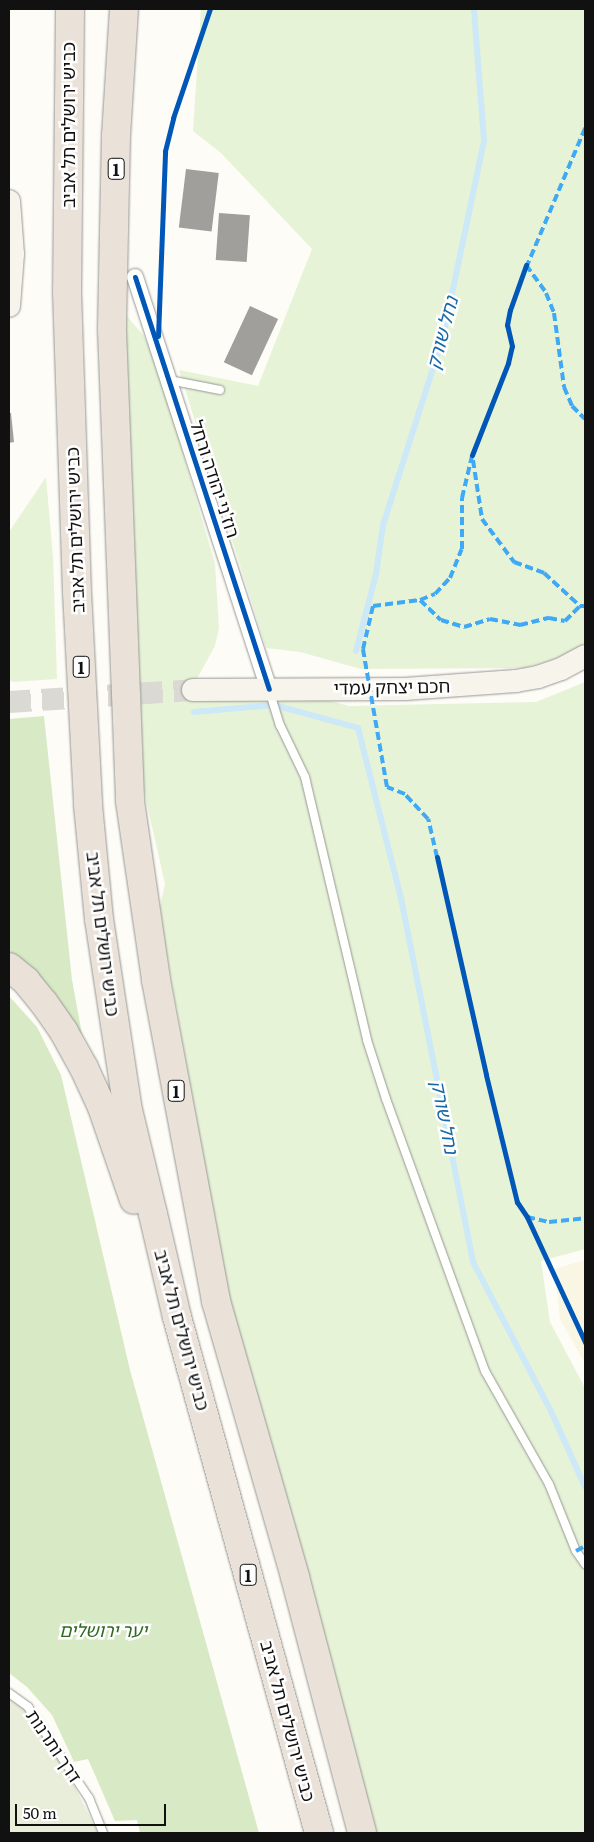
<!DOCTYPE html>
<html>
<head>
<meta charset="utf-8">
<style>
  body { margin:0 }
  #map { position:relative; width:594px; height:1842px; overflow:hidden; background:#fdfcf7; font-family:Literata,"Noto Sans Hebrew",serif }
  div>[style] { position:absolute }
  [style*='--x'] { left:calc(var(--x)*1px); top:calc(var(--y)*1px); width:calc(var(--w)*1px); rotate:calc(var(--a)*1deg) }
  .farmland>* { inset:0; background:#f9f7e4 }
  .green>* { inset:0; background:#e7f3d7 }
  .forest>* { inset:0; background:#d8eac5 }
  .cemetery>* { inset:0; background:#e9eedb }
  .stream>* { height:6px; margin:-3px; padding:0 3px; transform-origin:3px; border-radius:3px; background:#cde8f7 }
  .building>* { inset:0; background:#a19f9c; transform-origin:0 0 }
  .secondary-tunnel>* { height:22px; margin-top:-11px; transform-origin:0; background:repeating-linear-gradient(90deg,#dad9d4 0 22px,transparent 0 33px) }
  .roads { filter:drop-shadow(0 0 1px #979795) drop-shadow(0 0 1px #979795) }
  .lane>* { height:8px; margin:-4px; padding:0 4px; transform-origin:4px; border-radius:4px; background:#fffffe }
  .street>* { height:16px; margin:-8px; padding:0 8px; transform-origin:8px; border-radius:8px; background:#fffffe }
  .secondary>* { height:22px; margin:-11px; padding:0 11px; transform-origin:11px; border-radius:11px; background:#f6f4eb }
  .highway>* { height:28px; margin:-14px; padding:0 14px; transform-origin:14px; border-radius:14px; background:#eae1d8 }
  .quiet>* { height:4px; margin-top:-2px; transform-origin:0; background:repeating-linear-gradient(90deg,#3fa9f5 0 8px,transparent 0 12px) }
  .cycleway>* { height:5px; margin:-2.5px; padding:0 2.5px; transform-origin:2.5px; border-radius:2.5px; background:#0057b8 }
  span { translate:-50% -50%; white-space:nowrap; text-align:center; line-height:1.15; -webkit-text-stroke:5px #fff; paint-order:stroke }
  .shield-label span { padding:1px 4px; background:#fff; border:1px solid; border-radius:4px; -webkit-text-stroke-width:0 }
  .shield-label { font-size:16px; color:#111; font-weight:700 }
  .street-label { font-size:18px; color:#111 }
  .park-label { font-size:18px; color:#2f6b1f; font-style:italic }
  .water-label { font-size:19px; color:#1768a6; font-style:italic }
  .frame { position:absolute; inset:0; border:10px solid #111; pointer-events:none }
  .scale { position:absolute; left:15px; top:1804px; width:151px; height:22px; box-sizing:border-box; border:2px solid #111; border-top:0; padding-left:6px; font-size:15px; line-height:18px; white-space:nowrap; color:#111; -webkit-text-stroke:4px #fff; paint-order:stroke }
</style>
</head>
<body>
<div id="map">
  <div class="farmland">
    <div style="clip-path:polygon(585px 1260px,585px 1364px,560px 1319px,554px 1269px)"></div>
  </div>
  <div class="green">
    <div style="clip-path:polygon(201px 9px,585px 9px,585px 643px,568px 655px,526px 668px,361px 669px,300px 652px,266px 648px,179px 370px,258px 386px,312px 249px,221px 153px,193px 131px)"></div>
    <div style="clip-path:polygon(125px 314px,144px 336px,158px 367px,215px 564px,219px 628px,215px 646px,194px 684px,316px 697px,349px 706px,536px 702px,585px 682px,585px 1249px,541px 1261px,550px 1322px,585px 1388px,585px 1833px,375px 1833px,230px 1304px,168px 961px,160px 907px,165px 884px,143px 787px)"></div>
    <div style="clip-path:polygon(46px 477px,53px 557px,57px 679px,13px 682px,9px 680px,9px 532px)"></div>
  </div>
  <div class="forest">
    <div style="clip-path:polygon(44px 716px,72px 980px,84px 1045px,9px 954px,9px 719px)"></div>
    <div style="clip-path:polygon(9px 996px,37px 1027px,61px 1075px,130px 1370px,259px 1833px,140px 1833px,137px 1820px,115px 1821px,88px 1759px,74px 1762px,52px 1715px,27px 1687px,9px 1673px)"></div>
  </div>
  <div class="cemetery">
    <div style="clip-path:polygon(9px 1694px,37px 1711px,98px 1833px,9px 1833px)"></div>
  </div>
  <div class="stream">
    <div style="--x:356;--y:651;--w:80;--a:-75.4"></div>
    <div style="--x:376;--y:574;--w:49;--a:-81.9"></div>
    <div style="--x:383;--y:525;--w:197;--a:-72.3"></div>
    <div style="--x:443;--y:337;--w:201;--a:-78.2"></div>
    <div style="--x:484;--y:140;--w:131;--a:-94.4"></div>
    <div style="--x:194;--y:712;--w:80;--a:-5"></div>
    <div style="--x:274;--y:705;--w:87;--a:15.3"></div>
    <div style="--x:358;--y:728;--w:175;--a:75.8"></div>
    <div style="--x:401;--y:898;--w:371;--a:78.8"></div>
    <div style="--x:473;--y:1262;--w:166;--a:62.4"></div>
    <div style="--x:550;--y:1409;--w:85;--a:65.8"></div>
  </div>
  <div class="building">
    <div style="left:186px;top:169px;width:33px;height:59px;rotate:7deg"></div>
    <div style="left:219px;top:213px;width:31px;height:47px;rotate:4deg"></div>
    <div style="left:250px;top:306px;width:31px;height:62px;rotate:25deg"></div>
    <div style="clip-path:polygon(9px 413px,11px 413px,14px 442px,9px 443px)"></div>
  </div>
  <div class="secondary-tunnel">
    <div style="--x:9;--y:702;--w:184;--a:-3.7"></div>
  </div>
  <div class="roads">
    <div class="lane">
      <div style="--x:169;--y:380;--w:52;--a:11.1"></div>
      <div style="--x:270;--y:693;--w:34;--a:73"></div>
      <div style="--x:280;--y:725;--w:58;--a:64.3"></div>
      <div style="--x:305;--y:777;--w:270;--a:76.7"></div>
      <div style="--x:367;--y:1040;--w:62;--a:72.1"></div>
      <div style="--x:386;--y:1099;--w:289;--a:70"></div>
      <div style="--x:485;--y:1371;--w:130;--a:60.5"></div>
      <div style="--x:549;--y:1484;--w:72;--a:68.1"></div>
      <div style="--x:576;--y:1551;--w:16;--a:55"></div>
      <div style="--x:9;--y:1693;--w:24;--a:36"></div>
      <div style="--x:28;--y:1707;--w:110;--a:56.2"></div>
      <div style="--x:89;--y:1798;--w:38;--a:68"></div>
    </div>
    <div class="street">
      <div style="--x:135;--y:277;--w:433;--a:72"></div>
    </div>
    <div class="secondary">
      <div style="--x:9;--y:201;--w:53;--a:85.7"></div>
      <div style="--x:13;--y:254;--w:52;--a:94.4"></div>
      <div style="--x:193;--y:690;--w:212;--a:-0.3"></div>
      <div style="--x:405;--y:689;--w:111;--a:-4.1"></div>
      <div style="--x:516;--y:681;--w:22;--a:-10"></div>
      <div style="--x:538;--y:677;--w:24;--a:-19"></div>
      <div style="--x:561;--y:669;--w:27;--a:-28"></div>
    </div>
    <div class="highway">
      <div style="--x:70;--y:9;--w:282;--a:90.6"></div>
      <div style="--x:67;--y:291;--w:301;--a:88.1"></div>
      <div style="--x:77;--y:592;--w:213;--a:87"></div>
      <div style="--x:88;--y:805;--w:115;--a:84.5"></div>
      <div style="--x:99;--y:919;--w:193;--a:81.4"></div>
      <div style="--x:128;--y:1110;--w:107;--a:76.5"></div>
      <div style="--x:153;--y:1214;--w:106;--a:76.9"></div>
      <div style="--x:177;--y:1317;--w:535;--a:74.61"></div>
      <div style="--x:124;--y:9;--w:126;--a:93.6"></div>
      <div style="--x:116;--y:135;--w:195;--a:91.2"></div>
      <div style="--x:112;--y:330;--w:471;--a:87.8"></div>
      <div style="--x:130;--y:801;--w:181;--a:81.7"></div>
      <div style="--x:156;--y:980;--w:327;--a:79.4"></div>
      <div style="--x:216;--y:1301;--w:287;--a:74"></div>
      <div style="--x:295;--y:1577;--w:265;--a:75.3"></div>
      <div style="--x:9;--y:967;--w:22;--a:39"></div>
      <div style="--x:26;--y:981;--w:28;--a:51"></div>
      <div style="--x:44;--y:1003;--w:35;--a:55"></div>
      <div style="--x:64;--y:1032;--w:41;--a:60.9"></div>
      <div style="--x:84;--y:1068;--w:43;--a:65.2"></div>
      <div style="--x:102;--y:1107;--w:98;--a:71"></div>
    </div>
  </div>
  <div class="quiet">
    <div style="--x:526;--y:265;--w:34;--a:54"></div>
    <div style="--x:546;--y:293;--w:22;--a:68"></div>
    <div style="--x:554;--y:313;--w:75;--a:82.3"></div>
    <div style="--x:564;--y:387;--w:21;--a:67"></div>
    <div style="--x:572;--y:406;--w:18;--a:45"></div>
    <div style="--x:526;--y:268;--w:152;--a:-67.1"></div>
    <div style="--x:473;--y:460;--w:60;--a:81.3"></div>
    <div style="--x:482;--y:519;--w:54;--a:53.3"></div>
    <div style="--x:514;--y:562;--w:32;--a:20"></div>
    <div style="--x:544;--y:573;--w:49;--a:42.5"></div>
    <div style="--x:580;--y:606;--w:5;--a:0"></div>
    <div style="--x:420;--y:600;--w:29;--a:44"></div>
    <div style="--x:441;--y:620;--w:24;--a:17"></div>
    <div style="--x:464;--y:627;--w:27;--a:-17"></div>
    <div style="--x:490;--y:619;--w:31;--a:11"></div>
    <div style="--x:520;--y:625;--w:30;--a:-14"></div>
    <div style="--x:549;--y:618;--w:16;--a:11"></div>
    <div style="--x:565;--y:621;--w:21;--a:-45"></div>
    <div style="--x:437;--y:857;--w:39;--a:-103"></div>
    <div style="--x:428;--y:819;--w:34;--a:-133"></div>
    <div style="--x:405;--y:794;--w:19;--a:-159"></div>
    <div style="--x:387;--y:787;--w:140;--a:-99.9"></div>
    <div style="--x:363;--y:649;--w:44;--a:-76.9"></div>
    <div style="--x:373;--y:606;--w:47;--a:-7.3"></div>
    <div style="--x:420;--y:600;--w:16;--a:-22"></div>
    <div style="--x:435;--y:594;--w:22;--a:-47"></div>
    <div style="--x:450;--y:578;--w:31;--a:-68"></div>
    <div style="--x:462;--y:549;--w:51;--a:-90"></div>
    <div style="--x:462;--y:498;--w:47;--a:-76.6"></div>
    <div style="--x:527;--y:1217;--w:23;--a:13"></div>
    <div style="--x:549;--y:1222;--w:36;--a:-6"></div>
    <div style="--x:576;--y:1551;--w:10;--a:-29"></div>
  </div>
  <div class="cycleway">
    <div style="--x:135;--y:277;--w:433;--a:72"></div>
    <div style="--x:158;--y:336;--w:185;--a:-87.8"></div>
    <div style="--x:165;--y:151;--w:34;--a:-76"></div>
    <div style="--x:173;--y:118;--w:115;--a:-71.3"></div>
    <div style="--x:472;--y:455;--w:99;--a:-68.6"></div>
    <div style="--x:508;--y:363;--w:17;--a:-77"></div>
    <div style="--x:512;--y:346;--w:22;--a:-103"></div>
    <div style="--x:507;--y:325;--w:15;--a:-79"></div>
    <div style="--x:510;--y:310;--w:48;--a:-70.4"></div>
    <div style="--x:437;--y:857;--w:223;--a:77.3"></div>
    <div style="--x:486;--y:1075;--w:131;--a:76.3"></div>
    <div style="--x:517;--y:1202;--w:18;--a:56"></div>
    <div style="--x:527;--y:1217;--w:138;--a:65.1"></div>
  </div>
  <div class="shield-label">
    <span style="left:116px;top:169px">1</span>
    <span style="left:81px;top:667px">1</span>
    <span style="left:176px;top:1091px">1</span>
    <span style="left:248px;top:1575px">1</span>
  </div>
  <div class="street-label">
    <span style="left:68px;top:125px;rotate:-90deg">כביש ירושלים תל אביב</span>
    <span style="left:215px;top:479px;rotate:72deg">רוז'ני יהודה ורחל</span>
    <span style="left:75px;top:530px;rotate:-92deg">כביש ירושלים תל אביב</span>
    <span style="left:392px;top:687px;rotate:-1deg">חכם יצחק עמדי</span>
    <span style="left:103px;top:934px;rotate:83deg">כביש ירושלים תל אביב</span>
    <span style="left:182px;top:1330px;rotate:75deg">כביש ירושלים תל אביב</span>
    <span style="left:288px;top:1721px;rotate:75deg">כביש ירושלים תל אביב</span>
    <span style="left:54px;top:1746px;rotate:56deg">דרך ותרנות</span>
  </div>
  <div class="park-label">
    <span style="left:103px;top:1630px">יער ירושלים</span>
  </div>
  <div class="water-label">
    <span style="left:442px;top:333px;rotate:-75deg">נחל שורק</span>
    <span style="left:445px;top:1117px;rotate:79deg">נחל שורק</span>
  </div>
  <div class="frame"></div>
  <div class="scale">50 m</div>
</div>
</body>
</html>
